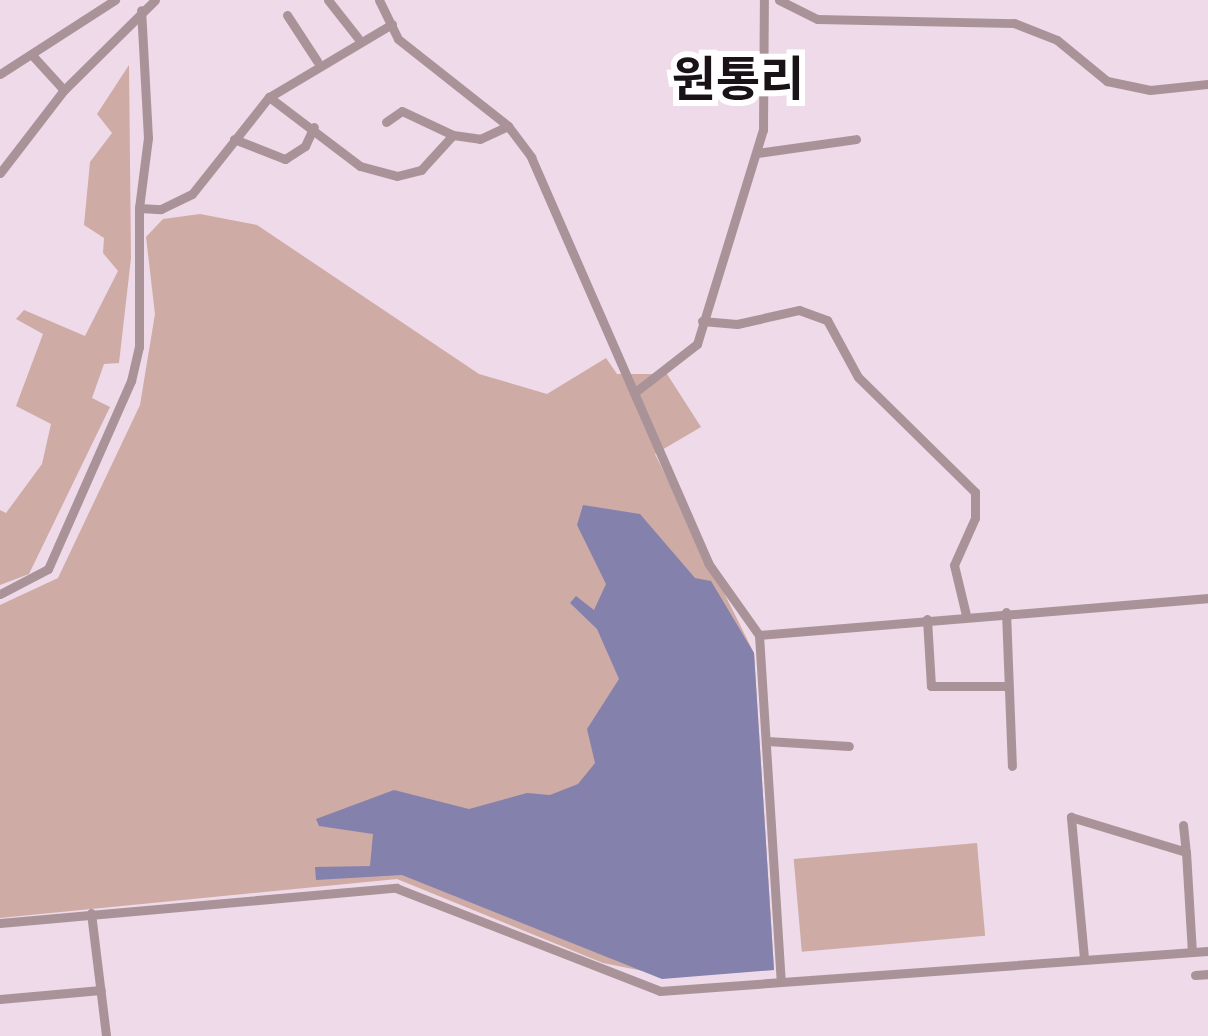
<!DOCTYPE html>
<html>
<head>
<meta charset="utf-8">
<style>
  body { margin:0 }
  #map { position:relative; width:1208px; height:1036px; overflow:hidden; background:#eedae8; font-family:"Exo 2","Noto Sans KR",sans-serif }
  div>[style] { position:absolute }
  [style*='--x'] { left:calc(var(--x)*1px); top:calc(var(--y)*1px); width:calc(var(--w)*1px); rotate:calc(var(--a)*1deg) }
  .green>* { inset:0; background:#ceaba5; transform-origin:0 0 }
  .water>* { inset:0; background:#8482ac }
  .minor>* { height:9px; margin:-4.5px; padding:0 4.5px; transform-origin:4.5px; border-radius:4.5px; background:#aa9398 }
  span { translate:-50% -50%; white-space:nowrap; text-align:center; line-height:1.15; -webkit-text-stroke:12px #fff; paint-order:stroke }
  .quarter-label { font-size:48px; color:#191217; font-weight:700 }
</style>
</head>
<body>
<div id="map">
  <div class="green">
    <div style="clip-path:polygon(129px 65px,131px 258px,119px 363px,104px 364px,92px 398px,110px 407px,29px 574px,0 585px,0 510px,6px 513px,42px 464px,51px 424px,16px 406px,43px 334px,16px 319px,24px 310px,85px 336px,118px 271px,103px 253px,104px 238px,84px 225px,90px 162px,112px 133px,97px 114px)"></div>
    <div style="clip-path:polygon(200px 214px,257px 225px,479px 374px,547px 394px,606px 358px,617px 374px,667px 374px,701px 427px,655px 454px,754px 653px,774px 970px,648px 972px,603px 963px,397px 879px,0 918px,0 605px,58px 578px,140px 405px,155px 314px,146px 237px,163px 219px)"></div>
    <div style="left:977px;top:843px;width:93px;height:184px;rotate:85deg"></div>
  </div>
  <div class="water">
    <div style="clip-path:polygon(583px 505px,640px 514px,695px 578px,711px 581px,754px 653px,774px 970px,662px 979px,402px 875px,316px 880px,315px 867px,370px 866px,373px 834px,319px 826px,316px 819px,394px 790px,469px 809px,527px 793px,550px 795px,578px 784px,595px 763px,587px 729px,619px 679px,597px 629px,570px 603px,576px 596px,594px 610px,606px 584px,577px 525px)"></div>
  </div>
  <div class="minor">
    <div style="--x:328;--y:0;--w:48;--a:51.7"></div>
    <div style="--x:379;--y:0;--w:43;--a:64"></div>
    <div style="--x:398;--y:39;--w:140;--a:38.3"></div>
    <div style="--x:508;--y:126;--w:39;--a:53"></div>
    <div style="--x:531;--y:157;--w:443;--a:66.4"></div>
    <div style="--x:708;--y:563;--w:88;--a:54.7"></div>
    <div style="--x:759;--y:635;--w:347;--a:86.4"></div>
    <div style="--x:779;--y:0;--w:42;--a:26.6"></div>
    <div style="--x:817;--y:19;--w:197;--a:1.2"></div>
    <div style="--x:1014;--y:23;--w:46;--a:21.6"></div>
    <div style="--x:1057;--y:40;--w:65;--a:39.4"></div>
    <div style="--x:1107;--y:81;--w:44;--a:11.8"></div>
    <div style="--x:1150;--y:90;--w:58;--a:-5.9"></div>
    <div style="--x:287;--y:15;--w:55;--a:56.9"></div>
    <div style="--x:392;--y:24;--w:143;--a:149.3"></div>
    <div style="--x:269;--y:97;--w:114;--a:37.2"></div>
    <div style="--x:360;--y:166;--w:38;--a:15"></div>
    <div style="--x:397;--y:176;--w:25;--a:-14"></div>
    <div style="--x:421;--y:170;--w:47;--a:-47.6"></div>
    <div style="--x:453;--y:135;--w:27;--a:8"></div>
    <div style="--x:480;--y:139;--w:31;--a:-25"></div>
    <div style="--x:32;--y:55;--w:47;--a:47.6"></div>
    <div style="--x:0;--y:74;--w:137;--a:-32.8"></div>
    <div style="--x:386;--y:122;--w:19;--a:-35"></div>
    <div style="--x:402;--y:111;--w:56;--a:25.2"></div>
    <div style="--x:234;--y:139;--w:55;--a:21.4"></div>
    <div style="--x:285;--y:159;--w:24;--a:-33"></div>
    <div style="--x:305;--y:146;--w:21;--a:-65"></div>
    <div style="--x:757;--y:153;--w:100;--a:-8"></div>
    <div style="--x:0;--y:173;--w:105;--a:-52.4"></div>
    <div style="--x:64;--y:90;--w:128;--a:-44.7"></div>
    <div style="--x:139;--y:208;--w:71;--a:-82.7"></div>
    <div style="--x:148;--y:138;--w:128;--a:-93.1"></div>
    <div style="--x:702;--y:321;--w:35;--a:5"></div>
    <div style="--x:737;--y:324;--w:64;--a:-12.7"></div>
    <div style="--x:799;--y:310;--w:30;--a:20"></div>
    <div style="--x:827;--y:320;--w:65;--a:61.5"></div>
    <div style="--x:858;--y:377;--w:164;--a:44.5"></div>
    <div style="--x:975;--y:492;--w:26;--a:90"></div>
    <div style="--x:975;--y:518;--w:51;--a:114.1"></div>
    <div style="--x:954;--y:565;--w:51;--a:76.5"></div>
    <div style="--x:634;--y:393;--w:80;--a:-37.9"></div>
    <div style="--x:697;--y:344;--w:224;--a:-72.9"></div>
    <div style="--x:763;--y:130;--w:130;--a:-89.6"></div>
    <div style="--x:0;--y:594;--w:54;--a:-27.5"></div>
    <div style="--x:48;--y:569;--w:206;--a:-66.2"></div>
    <div style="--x:131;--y:381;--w:35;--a:-77"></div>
    <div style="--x:139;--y:347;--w:139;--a:-90"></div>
    <div style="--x:139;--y:208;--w:22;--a:3"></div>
    <div style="--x:161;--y:209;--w:34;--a:-26"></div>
    <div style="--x:192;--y:194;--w:124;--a:-51.6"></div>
    <div style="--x:1006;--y:612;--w:154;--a:87.8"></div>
    <div style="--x:927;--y:619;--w:67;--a:86.6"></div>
    <div style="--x:931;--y:686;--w:77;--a:0"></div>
    <div style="--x:759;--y:635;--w:451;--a:-4.7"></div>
    <div style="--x:767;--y:741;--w:82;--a:3.5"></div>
    <div style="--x:1183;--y:825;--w:27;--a:84"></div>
    <div style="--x:91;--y:913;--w:124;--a:83"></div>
    <div style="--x:0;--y:923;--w:398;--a:-5.1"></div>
    <div style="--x:396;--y:888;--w:283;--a:21.3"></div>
    <div style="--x:660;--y:991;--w:549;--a:-4.17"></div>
    <div style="--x:1084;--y:958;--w:142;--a:-95.3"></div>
    <div style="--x:1071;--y:817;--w:120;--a:16.9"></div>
    <div style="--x:1186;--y:852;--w:100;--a:86.6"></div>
    <div style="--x:1195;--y:975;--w:13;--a:-4"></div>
    <div style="--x:0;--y:999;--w:101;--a:-5.1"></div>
  </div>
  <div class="quarter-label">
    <span style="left:738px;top:78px">원통리</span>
  </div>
</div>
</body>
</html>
